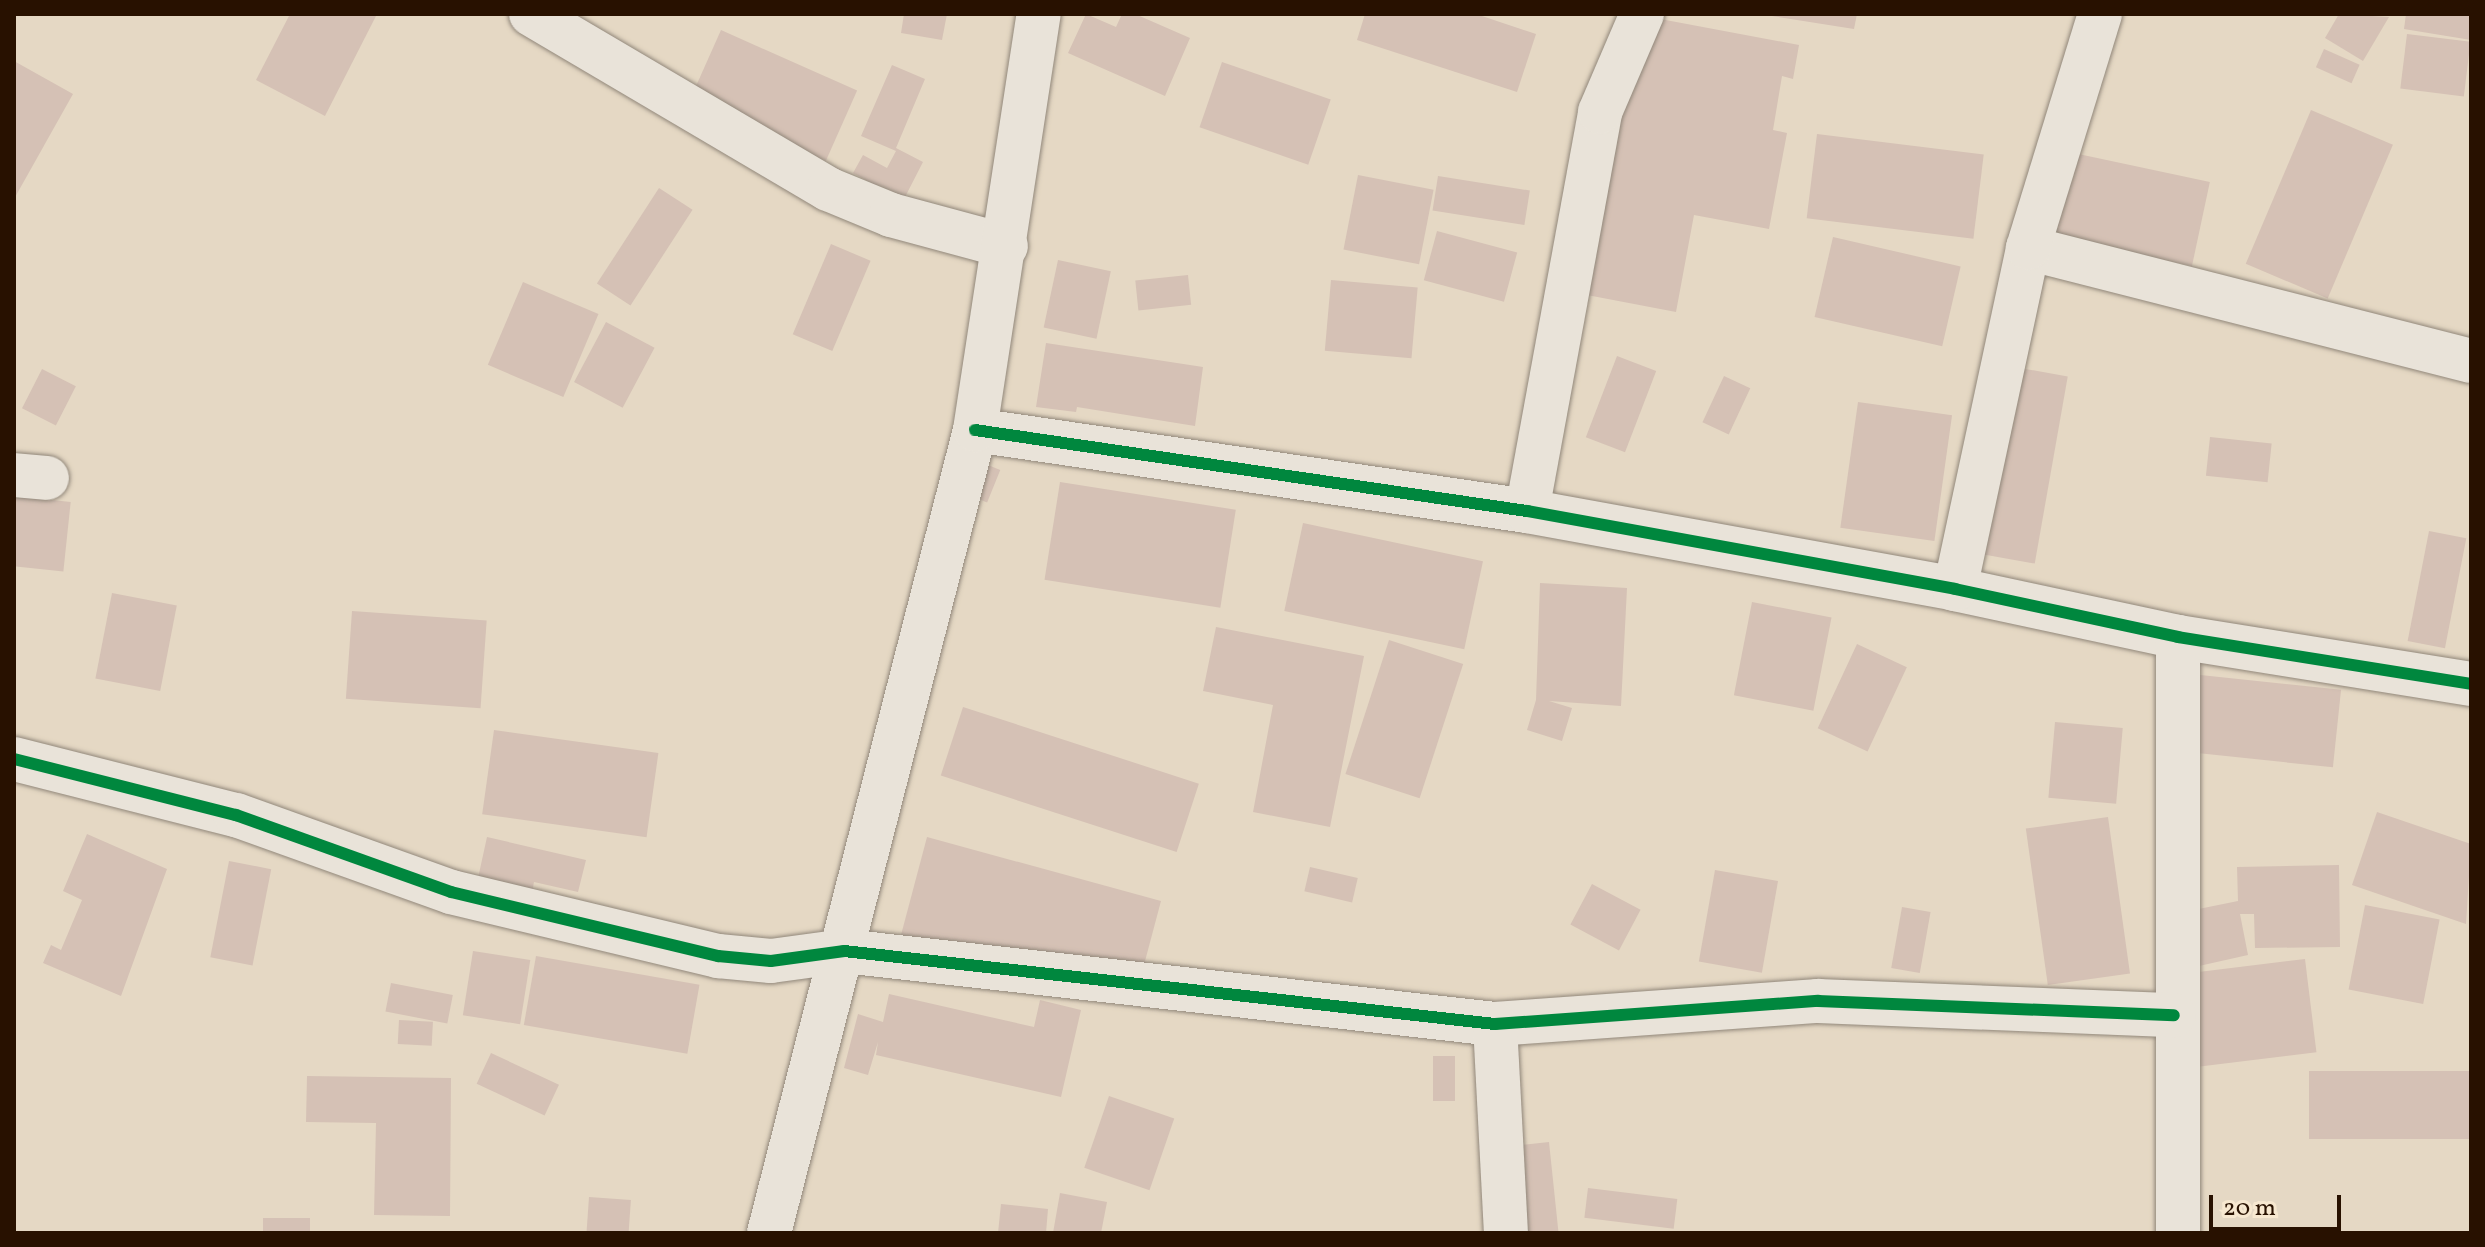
<!DOCTYPE html>
<html>
<head>
<meta charset="utf-8">
<style>
  body { margin:0 }
  #map { position:relative; width:2485px; height:1247px; overflow:hidden; background:#e5d8c4; font-family:Vollkorn,serif }
  div>[style] { position:absolute }
  [style*='--x'] { left:calc(var(--x)*1px); top:calc(var(--y)*1px); width:calc(var(--w)*1px); rotate:calc(var(--a)*1deg) }
  .building>* { inset:0; background:#d5c1b5; transform-origin:0 0 }
  .roads { filter:drop-shadow(0 0 2px #91877a) drop-shadow(0 0 2px #91877a) }
  .minor>* { height:44px; margin:-22px; padding:0 22px; transform-origin:22px; border-radius:22px; background:#e9e3d9 }
  .cycleway>* { height:12px; margin:-6px; padding:0 6px; transform-origin:6px; border-radius:6px; background:#00873e }
  span { translate:-50% -50%; white-space:nowrap; text-align:center; line-height:1.15; -webkit-text-stroke:7px #f7e8d0; paint-order:stroke }
  .frame { position:absolute; inset:0; border:16px solid #281100; pointer-events:none }
  .scale { position:absolute; left:2209px; top:1195px; width:132px; height:36px; box-sizing:border-box; border:4px solid #281100; border-top:0; padding-left:10px; font-size:24px; line-height:28px; white-space:nowrap; color:#281100; -webkit-text-stroke:6px #f7e8d0; paint-order:stroke }
</style>
</head>
<body>
<div id="map">
  <div class="building">
    <div style="clip-path:polygon(290px 14px,376px 16px,325px 116px,256px 80px)"></div>
    <div style="clip-path:polygon(904px 14px,947px 14px,942px 40px,901px 33px)"></div>
    <div style="clip-path:polygon(1086px 14px,1116px 27px,1122px 14px,1135px 14px,1190px 38px,1165px 96px,1068px 53px)"></div>
    <div style="clip-path:polygon(1365px 14px,1476px 14px,1536px 34px,1517px 92px,1357px 40px)"></div>
    <div style="clip-path:polygon(1759px 14px,1857px 14px,1854px 29px)"></div>
    <div style="clip-path:polygon(2339px 14px,2389px 17px,2363px 61px,2325px 38px)"></div>
    <div style="clip-path:polygon(2406px 14px,2471px 14px,2471px 40px,2404px 29px)"></div>
    <div style="clip-path:polygon(1639px 15px,1799px 45px,1793px 79px,1782px 76px,1773px 130px,1787px 133px,1769px 229px,1694px 215px,1676px 312px,1587px 295px)"></div>
    <div style="left:721px;top:30px;width:149px;height:77px;rotate:24deg"></div>
    <div style="left:2407px;top:34px;width:64px;height:55px;rotate:7deg"></div>
    <div style="left:2324px;top:49px;width:39px;height:20px;rotate:24deg"></div>
    <div style="clip-path:polygon(14px 61px,73px 94px,14px 199px)"></div>
    <div style="left:1222px;top:62px;width:115px;height:69px;rotate:19deg"></div>
    <div style="clip-path:polygon(892px 65px,925px 79px,896px 148px,923px 162px,903px 201px,853px 173px,863px 155px,887px 168px,896px 151px,861px 136px)"></div>
    <div style="left:2311px;top:110px;width:89px;height:167px;rotate:23deg"></div>
    <div style="left:1817px;top:134px;width:168px;height:85px;rotate:7deg"></div>
    <div style="left:2069px;top:152px;width:144px;height:86px;rotate:12deg"></div>
    <div style="left:1358px;top:175px;width:77px;height:76px;rotate:11deg"></div>
    <div style="left:1438px;top:176px;width:93px;height:35px;rotate:9deg"></div>
    <div style="left:659px;top:188px;width:40px;height:114px;rotate:33deg"></div>
    <div style="left:1437px;top:231px;width:83px;height:51px;rotate:15deg"></div>
    <div style="left:1833px;top:237px;width:131px;height:82px;rotate:13deg"></div>
    <div style="left:831px;top:244px;width:43px;height:98px;rotate:23deg"></div>
    <div style="left:1058px;top:260px;width:54px;height:69px;rotate:12deg"></div>
    <div style="left:1188px;top:275px;width:30px;height:53px;rotate:84deg"></div>
    <div style="left:1331px;top:280px;width:87px;height:71px;rotate:5deg"></div>
    <div style="left:523px;top:282px;width:82px;height:90px;rotate:23deg"></div>
    <div style="left:606px;top:322px;width:55px;height:68px;rotate:28deg"></div>
    <div style="clip-path:polygon(1046px 343px,1203px 367px,1195px 426px,1077px 407px,1076px 412px,1036px 407px)"></div>
    <div style="left:1617px;top:356px;width:42px;height:87px;rotate:21deg"></div>
    <div style="left:1986px;top:362px;width:83px;height:190px;rotate:10deg"></div>
    <div style="left:42px;top:369px;width:38px;height:44px;rotate:27deg"></div>
    <div style="left:1724px;top:376px;width:29px;height:51px;rotate:25deg"></div>
    <div style="left:1858px;top:402px;width:95px;height:127px;rotate:8deg"></div>
    <div style="left:2210px;top:437px;width:62px;height:39px;rotate:6deg"></div>
    <div style="left:978px;top:461px;width:24px;height:35px;rotate:22deg"></div>
    <div style="left:1060px;top:482px;width:178px;height:99px;rotate:9deg"></div>
    <div style="left:14px;top:496px;width:57px;height:70px;rotate:6deg"></div>
    <div style="left:1303px;top:523px;width:184px;height:90px;rotate:12deg"></div>
    <div style="left:2429px;top:531px;width:38px;height:112px;rotate:11deg"></div>
    <div style="clip-path:polygon(1540px 583px,1627px 588px,1621px 706px,1549px 701px,1572px 708px,1562px 741px,1527px 730px,1536px 700px)"></div>
    <div style="left:112px;top:593px;width:66px;height:87px;rotate:11deg"></div>
    <div style="left:1752px;top:602px;width:81px;height:95px;rotate:11deg"></div>
    <div style="left:352px;top:611px;width:135px;height:88px;rotate:4deg"></div>
    <div style="clip-path:polygon(1216px 627px,1364px 656px,1330px 827px,1253px 812px,1273px 705px,1203px 691px)"></div>
    <div style="left:1389px;top:640px;width:78px;height:141px;rotate:18deg"></div>
    <div style="left:1857px;top:644px;width:55px;height:93px;rotate:25deg"></div>
    <div style="left:2172px;top:672px;width:170px;height:78px;rotate:6deg"></div>
    <div style="left:963px;top:707px;width:248px;height:72px;rotate:18deg"></div>
    <div style="left:2055px;top:722px;width:68px;height:76px;rotate:5deg"></div>
    <div style="left:494px;top:730px;width:166px;height:85px;rotate:8deg"></div>
    <div style="clip-path:polygon(2377px 812px,2471px 844px,2466px 924px,2352px 885px)"></div>
    <div style="left:2108px;top:817px;width:158px;height:83px;rotate:82deg"></div>
    <div style="clip-path:polygon(87px 834px,167px 869px,121px 996px,43px 963px,51px 945px,61px 950px,82px 900px,63px 891px)"></div>
    <div style="clip-path:polygon(487px 837px,586px 860px,578px 892px,534px 882px,528px 914px,473px 901px)"></div>
    <div style="clip-path:polygon(927px 837px,1161px 901px,1140px 980px,901px 935px)"></div>
    <div style="left:229px;top:861px;width:43px;height:98px;rotate:11deg"></div>
    <div style="clip-path:polygon(2339px 865px,2340px 947px,2255px 948px,2254px 914px,2240px 914px,2248px 955px,2181px 970px,2169px 915px,2238px 901px,2237px 867px)"></div>
    <div style="left:1310px;top:867px;width:49px;height:25px;rotate:13deg"></div>
    <div style="left:1715px;top:870px;width:64px;height:93px;rotate:10deg"></div>
    <div style="left:1592px;top:884px;width:55px;height:46px;rotate:28deg"></div>
    <div style="left:2365px;top:905px;width:76px;height:86px;rotate:11deg"></div>
    <div style="left:1902px;top:907px;width:29px;height:62px;rotate:10deg"></div>
    <div style="left:473px;top:951px;width:58px;height:65px;rotate:9deg"></div>
    <div style="left:536px;top:956px;width:166px;height:70px;rotate:10deg"></div>
    <div style="left:2305px;top:959px;width:94px;height:140px;rotate:83deg"></div>
    <div style="left:391px;top:983px;width:63px;height:29px;rotate:11deg"></div>
    <div style="clip-path:polygon(889px 994px,1034px 1027px,1040px 1000px,1081px 1010px,1061px 1097px,876px 1055px,878px 1042px,868px 1075px,844px 1068px,858px 1014px,883px 1022px)"></div>
    <div style="left:399px;top:1020px;width:34px;height:24px;rotate:3deg"></div>
    <div style="left:491px;top:1053px;width:75px;height:34px;rotate:25deg"></div>
    <div style="left:1433px;top:1056px;width:22px;height:45px"></div>
    <div style="left:2471px;top:1071px;width:68px;height:162px;rotate:90deg"></div>
    <div style="clip-path:polygon(307px 1076px,451px 1078px,450px 1216px,374px 1215px,376px 1123px,306px 1122px)"></div>
    <div style="left:1109px;top:1096px;width:69px;height:76px;rotate:19deg"></div>
    <div style="left:1549px;top:1142px;width:92px;height:64px;rotate:84deg"></div>
    <div style="left:1588px;top:1188px;width:90px;height:30px;rotate:7deg"></div>
    <div style="clip-path:polygon(1060px 1193px,1107px 1202px,1101px 1233px,1053px 1233px)"></div>
    <div style="left:589px;top:1197px;width:42px;height:36px;rotate:4deg"></div>
    <div style="clip-path:polygon(1001px 1204px,1048px 1209px,1046px 1233px,998px 1233px)"></div>
    <div style="left:263px;top:1218px;width:47px;height:15px"></div>
  </div>
  <div class="roads">
    <div class="minor">
      <div style="--x:531;--y:14;--w:345;--a:30.5"></div>
      <div style="--x:828;--y:189;--w:68;--a:22.4"></div>
      <div style="--x:891;--y:215;--w:119;--a:15.1"></div>
      <div style="--x:2028;--y:248;--w:457;--a:14.3"></div>
      <div style="--x:975;--y:430;--w:558;--a:8.35"></div>
      <div style="--x:1527;--y:511;--w:435;--a:10.3"></div>
      <div style="--x:1955;--y:589;--w:228;--a:12.1"></div>
      <div style="--x:2178;--y:637;--w:297;--a:9.1"></div>
      <div style="--x:14;--y:475;--w:33;--a:5"></div>
      <div style="--x:1527;--y:511;--w:406;--a:-79.6"></div>
      <div style="--x:1600;--y:112;--w:107;--a:-66.8"></div>
      <div style="--x:1955;--y:589;--w:349;--a:-77.9"></div>
      <div style="--x:2028;--y:248;--w:245;--a:-72.9"></div>
      <div style="--x:2178;--y:637;--w:596;--a:90"></div>
      <div style="--x:14;--y:759;--w:229;--a:14.2"></div>
      <div style="--x:236;--y:815;--w:228;--a:19.7"></div>
      <div style="--x:451;--y:892;--w:275;--a:13.5"></div>
      <div style="--x:718;--y:956;--w:53;--a:5.4"></div>
      <div style="--x:771;--y:961;--w:74;--a:-7.8"></div>
      <div style="--x:844;--y:951;--w:655;--a:6.4"></div>
      <div style="--x:1495;--y:1024;--w:324;--a:-4.1"></div>
      <div style="--x:1818;--y:1001;--w:356;--a:2.3"></div>
      <div style="--x:1495;--y:1024;--w:209;--a:87"></div>
      <div style="--x:769;--y:1233;--w:829;--a:-75.61"></div>
      <div style="--x:975;--y:430;--w:421;--a:-81.3"></div>
    </div>
  </div>
  <div class="cycleway">
    <div style="--x:975;--y:430;--w:558;--a:8.35"></div>
    <div style="--x:1527;--y:511;--w:435;--a:10.3"></div>
    <div style="--x:1955;--y:589;--w:228;--a:12.1"></div>
    <div style="--x:2178;--y:637;--w:297;--a:9.1"></div>
    <div style="--x:14;--y:759;--w:229;--a:14.2"></div>
    <div style="--x:236;--y:815;--w:228;--a:19.7"></div>
    <div style="--x:451;--y:892;--w:275;--a:13.5"></div>
    <div style="--x:718;--y:956;--w:53;--a:5.4"></div>
    <div style="--x:771;--y:961;--w:74;--a:-7.8"></div>
    <div style="--x:844;--y:951;--w:655;--a:6.4"></div>
    <div style="--x:1495;--y:1024;--w:324;--a:-4.1"></div>
    <div style="--x:1818;--y:1001;--w:356;--a:2.3"></div>
  </div>
  <div class="frame"></div>
  <div class="scale">20 m</div>
</div>
</body>
</html>
